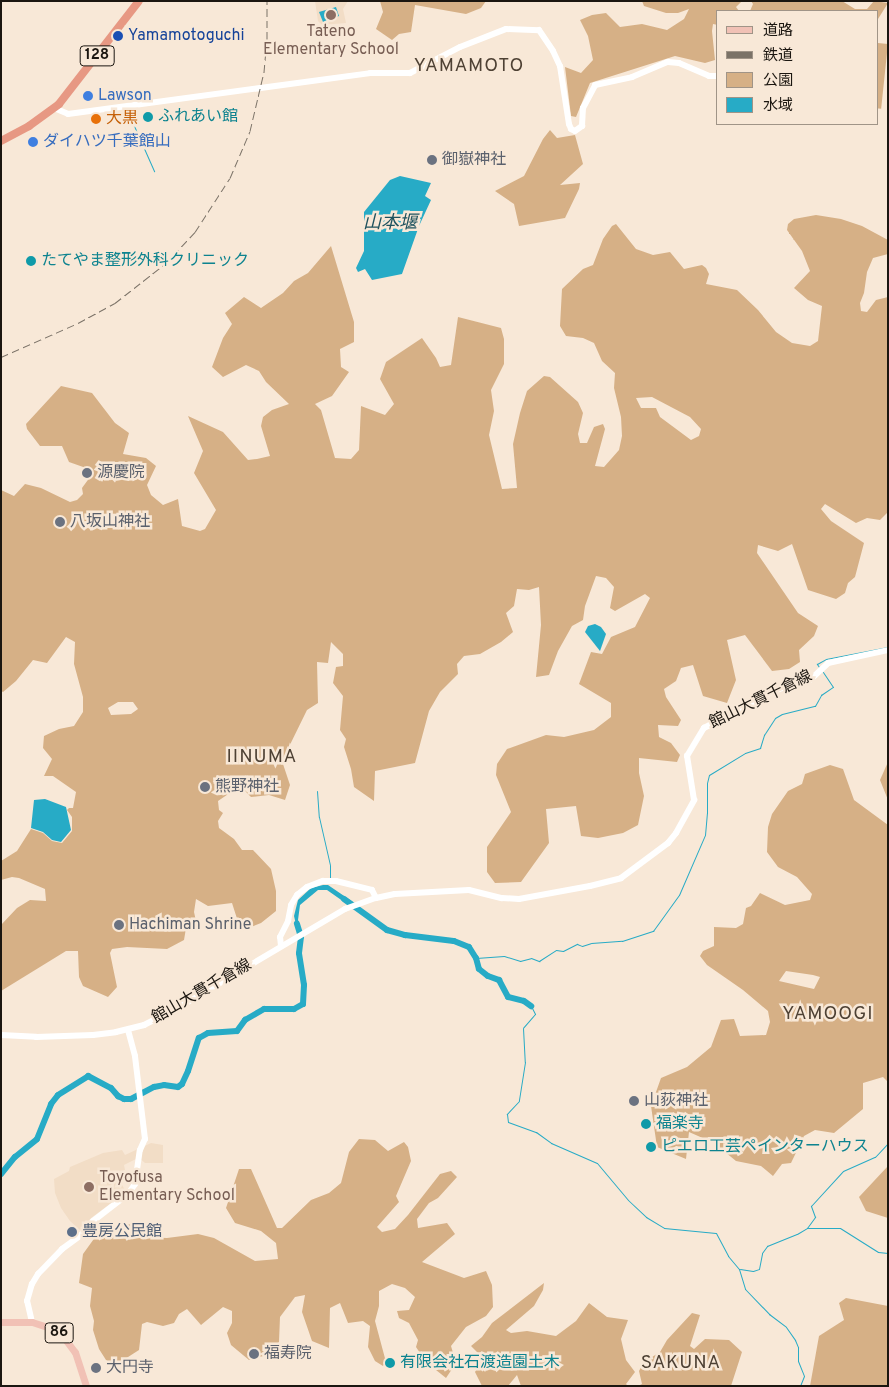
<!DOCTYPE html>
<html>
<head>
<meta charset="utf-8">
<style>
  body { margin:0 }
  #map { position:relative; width:889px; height:1387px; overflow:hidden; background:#f8e8d7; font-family:Overpass,"Noto Sans JP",sans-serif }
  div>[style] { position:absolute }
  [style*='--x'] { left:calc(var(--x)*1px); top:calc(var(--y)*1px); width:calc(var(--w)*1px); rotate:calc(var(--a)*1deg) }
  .built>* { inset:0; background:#f2ddc6 }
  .green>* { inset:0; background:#d6b086; transform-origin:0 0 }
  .water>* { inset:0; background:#27abc6 }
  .stream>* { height:1px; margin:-0.5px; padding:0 0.5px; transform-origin:0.5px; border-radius:0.5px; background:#27abc6 }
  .river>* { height:6px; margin:-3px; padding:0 3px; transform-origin:3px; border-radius:3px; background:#27abc6 }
  .secondary>* { height:6px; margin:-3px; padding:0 3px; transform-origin:3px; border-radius:3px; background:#fff }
  .primary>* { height:7px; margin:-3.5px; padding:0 3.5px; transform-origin:3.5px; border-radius:3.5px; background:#f1c1b5 }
  .highway>* { height:8px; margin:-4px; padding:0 4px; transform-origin:4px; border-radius:4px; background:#e79883 }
  .rail>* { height:1px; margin-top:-0.5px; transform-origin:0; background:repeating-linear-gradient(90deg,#7b7267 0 8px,transparent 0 12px) }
  .dots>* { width:14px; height:14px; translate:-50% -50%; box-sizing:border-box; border:2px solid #f8e8d7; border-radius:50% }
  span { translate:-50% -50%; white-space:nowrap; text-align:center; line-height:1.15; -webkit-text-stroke:5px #f8e8d7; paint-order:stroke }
  .shield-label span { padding:1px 4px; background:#f8e8d7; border:1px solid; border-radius:4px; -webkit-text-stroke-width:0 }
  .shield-label { font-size:15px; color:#1b1610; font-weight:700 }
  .education-label { font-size:16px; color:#785e54 }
  .left { translate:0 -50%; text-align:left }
  .transit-label { font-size:16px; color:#164399 }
  .shop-label { font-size:16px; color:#366cbe }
  .culture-label { font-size:16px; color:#0d838f }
  .food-label { font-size:16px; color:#c56008 }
  .worship-label { font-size:16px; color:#5b616d }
  .street-label { font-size:16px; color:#1b1610 }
  .service-label { font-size:16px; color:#4e5e75 }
  .water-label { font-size:18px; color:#1f525e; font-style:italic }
  .quarter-label { font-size:19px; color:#4e4134; letter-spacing:1px }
  .frame { position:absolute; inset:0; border:2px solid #1b1610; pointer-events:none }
  .legend { position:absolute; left:716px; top:10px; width:162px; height:115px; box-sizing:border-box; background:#f8e8d7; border:1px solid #a09487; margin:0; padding:6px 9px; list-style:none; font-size:15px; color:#1b1610 }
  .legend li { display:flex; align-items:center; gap:10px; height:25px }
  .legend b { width:25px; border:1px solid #a09487 }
</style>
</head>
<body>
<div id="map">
  <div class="built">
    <div style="clip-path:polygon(315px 1px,348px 1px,343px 9px,346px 23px,322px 25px,318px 21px)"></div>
    <div style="clip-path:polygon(151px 1143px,163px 1145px,163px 1163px,145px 1163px,137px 1156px,136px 1159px,124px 1165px,125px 1170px,116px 1174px,126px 1192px,91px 1218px,80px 1230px,70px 1221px,61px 1208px,55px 1193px,54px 1179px,69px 1171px,70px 1167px,103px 1153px,122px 1150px,125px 1155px)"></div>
  </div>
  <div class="green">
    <div style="clip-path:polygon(380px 1px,486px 1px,481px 8px,466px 14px,415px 5px,411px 32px,399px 34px,392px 40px,376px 29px,383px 12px)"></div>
    <div style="clip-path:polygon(642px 1px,742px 1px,736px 7px,739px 11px,718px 11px,718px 25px,713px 24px,712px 31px,715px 60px,705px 63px,675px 56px,590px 83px,576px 117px,571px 116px,565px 67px,581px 73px,593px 60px,588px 36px,580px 20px,592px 15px,606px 13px,620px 27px,642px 24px,667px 30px,684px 19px,689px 9px,678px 13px,666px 13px,644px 6px)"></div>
    <div style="clip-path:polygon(751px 1px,842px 1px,855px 9px,867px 9px,874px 1px,888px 3px,878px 19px,878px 11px,750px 11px,753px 4px)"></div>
    <div style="left:878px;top:43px;width:10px;height:65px;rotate:6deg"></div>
    <div style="clip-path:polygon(550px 130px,557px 138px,575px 135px,583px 164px,560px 185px,580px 183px,579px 189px,565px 218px,519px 226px,514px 204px,495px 191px,524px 176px,543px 139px)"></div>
    <div style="clip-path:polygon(evenodd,816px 215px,841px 219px,862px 226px,888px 240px,888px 254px,873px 258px,867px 272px,864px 293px,860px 303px,861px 311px,867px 312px,876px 300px,888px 297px,888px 512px,880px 520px,867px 518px,856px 523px,825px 504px,821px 509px,831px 521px,864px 543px,855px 577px,848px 583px,845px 593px,836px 599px,808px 590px,792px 544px,778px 551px,758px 545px,757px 553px,798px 613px,818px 626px,814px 636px,799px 650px,800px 662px,789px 669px,772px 671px,745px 635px,727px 640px,736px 680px,727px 703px,703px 696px,693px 665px,681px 668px,676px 681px,664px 689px,666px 697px,681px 720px,678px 726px,658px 725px,659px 737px,671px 743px,680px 755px,677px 762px,639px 758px,639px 773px,644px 796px,638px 825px,623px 833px,598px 838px,581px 836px,576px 806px,546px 809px,549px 843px,521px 882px,495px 883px,487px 872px,487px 847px,511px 812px,496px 775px,497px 764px,507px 749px,546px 735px,564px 737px,594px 730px,611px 717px,611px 703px,579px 684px,591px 652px,602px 654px,611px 637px,635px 627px,650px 598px,645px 594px,615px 611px,610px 608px,614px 587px,606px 578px,596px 576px,585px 606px,583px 620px,572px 626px,558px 651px,549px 675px,536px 677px,541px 625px,539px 587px,529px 590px,517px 589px,514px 606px,506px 613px,513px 632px,501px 642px,480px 654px,464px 656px,457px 664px,458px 674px,440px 692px,429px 711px,415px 763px,375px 771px,374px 801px,354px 787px,351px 769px,344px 747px,346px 739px,340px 730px,343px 696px,333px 683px,336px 667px,343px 666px,343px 654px,331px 642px,328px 663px,317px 662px,318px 703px,307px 710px,282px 761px,290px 785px,285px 800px,269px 795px,251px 797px,240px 786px,218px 801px,219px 810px,223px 813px,218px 821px,219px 828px,234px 839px,242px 850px,253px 850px,271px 869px,276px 891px,276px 911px,261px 923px,241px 931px,232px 903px,208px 906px,196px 899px,194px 912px,196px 921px,186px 928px,184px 940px,167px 949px,127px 947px,112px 949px,110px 953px,117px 987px,108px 997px,83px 986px,79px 977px,78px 951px,66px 951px,1px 991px,1px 925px,17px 908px,30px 900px,46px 901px,45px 889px,19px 878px,12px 877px,1px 880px,1px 861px,17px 851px,31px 829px,43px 833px,52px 841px,62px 843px,72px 831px,72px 817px,67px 810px,69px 808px,73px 808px,76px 792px,53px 776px,44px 776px,52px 759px,43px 748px,44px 736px,59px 729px,74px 726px,83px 712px,83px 697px,74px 664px,75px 642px,66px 637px,47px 663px,33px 660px,16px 681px,3px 692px,1px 691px,1px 490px,14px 496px,25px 484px,41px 488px,70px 502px,77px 500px,83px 494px,82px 488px,93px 473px,86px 468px,69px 462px,62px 446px,40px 446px,27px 429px,26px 424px,61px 386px,92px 393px,115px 423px,129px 433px,123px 454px,146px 458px,156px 466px,147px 485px,151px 495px,163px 505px,178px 499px,182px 526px,200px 531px,205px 529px,216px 510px,194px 473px,203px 451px,188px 416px,223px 432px,248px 460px,257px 459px,270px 456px,261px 426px,263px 417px,272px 410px,289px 404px,266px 382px,259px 371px,246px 365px,223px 377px,212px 367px,223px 338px,232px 324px,225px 313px,244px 297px,261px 308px,283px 293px,294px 281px,308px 273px,331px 246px,354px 322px,354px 342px,340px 349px,341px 367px,349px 372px,332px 396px,315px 404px,321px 410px,335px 458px,351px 459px,359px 450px,361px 406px,385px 415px,394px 404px,380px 379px,386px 362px,422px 338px,436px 358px,440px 367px,451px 365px,458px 317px,501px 328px,504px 339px,504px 364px,491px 390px,494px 411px,489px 435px,502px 489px,517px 488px,513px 444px,520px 413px,527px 391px,544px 376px,550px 377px,578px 402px,583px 413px,578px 434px,580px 443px,587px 443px,594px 427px,603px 424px,605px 429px,595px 466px,604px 467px,619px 450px,622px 436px,621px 417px,614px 388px,615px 373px,602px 361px,594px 343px,583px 338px,566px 336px,560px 326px,562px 289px,583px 269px,593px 265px,603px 239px,612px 226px,616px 224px,636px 249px,653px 255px,670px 252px,684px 269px,702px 265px,706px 268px,709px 274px,706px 284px,737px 290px,758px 310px,776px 332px,792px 343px,810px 346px,818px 341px,822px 306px,808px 300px,794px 288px,810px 271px,802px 251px,787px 230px,788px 224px,794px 219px,816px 215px,652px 397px,690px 417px,701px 429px,699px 436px,691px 440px,660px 417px,656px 408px,641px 408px,636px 398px,652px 397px,816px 215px,118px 702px,133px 702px,138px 709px,131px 714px,111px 715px,108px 708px,118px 702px)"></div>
    <div style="clip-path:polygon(888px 762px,888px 800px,880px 780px)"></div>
    <div style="clip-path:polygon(evenodd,830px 765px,843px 769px,854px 800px,888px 825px,888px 1082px,883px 1077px,863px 1083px,863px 1109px,834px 1133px,815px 1130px,804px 1136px,791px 1163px,782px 1164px,773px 1176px,761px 1166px,736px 1161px,714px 1143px,689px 1132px,686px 1159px,657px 1147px,651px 1106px,661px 1078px,687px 1067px,711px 1047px,721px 1020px,734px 1019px,740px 1036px,766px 1035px,770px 1022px,768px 1011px,743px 990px,707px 965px,700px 956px,703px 951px,714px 946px,714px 927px,736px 928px,743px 924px,746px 908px,751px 906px,760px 893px,785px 905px,810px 900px,812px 894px,797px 877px,778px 867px,767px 852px,768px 827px,772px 814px,788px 791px,802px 784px,805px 774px,830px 765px,786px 971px,813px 975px,820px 977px,814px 989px,779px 981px,786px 971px)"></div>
    <div style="clip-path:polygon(359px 1139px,375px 1140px,388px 1151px,404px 1142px,408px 1147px,411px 1161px,396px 1196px,399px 1202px,377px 1227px,382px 1232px,395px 1229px,408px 1215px,440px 1174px,451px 1171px,457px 1177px,438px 1198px,429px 1203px,417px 1219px,418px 1228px,447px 1223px,455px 1234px,422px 1262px,464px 1278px,486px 1271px,492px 1285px,493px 1307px,486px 1316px,466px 1327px,451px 1346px,456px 1363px,446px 1378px,426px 1362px,416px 1347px,418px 1340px,409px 1323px,399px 1318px,397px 1311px,409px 1310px,415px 1297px,405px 1288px,392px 1284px,379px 1291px,379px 1306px,375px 1321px,386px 1362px,383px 1366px,375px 1361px,368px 1347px,370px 1326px,363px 1321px,348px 1323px,340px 1303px,330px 1308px,329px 1348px,312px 1341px,302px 1312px,305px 1295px,295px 1297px,280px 1317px,279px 1342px,267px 1355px,249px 1360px,231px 1345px,227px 1333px,232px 1323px,232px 1311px,223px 1307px,201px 1325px,187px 1309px,179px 1314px,174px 1323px,163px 1326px,147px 1322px,142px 1324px,139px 1350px,114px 1366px,106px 1360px,99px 1349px,93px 1330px,94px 1321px,90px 1306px,92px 1288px,79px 1283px,83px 1254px,96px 1236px,127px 1224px,137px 1226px,140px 1237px,167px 1238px,198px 1234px,214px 1238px,255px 1261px,278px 1259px,276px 1243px,261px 1231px,235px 1223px,226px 1208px,239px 1169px,251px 1169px,277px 1228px,282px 1228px,311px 1200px,329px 1193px,341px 1183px,349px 1152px)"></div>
    <div style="clip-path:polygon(888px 1166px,888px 1218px,866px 1211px,859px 1197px)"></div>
    <div style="clip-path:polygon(544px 1283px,543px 1290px,534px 1306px,506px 1330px,511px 1333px,527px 1331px,556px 1336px,576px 1321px,589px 1303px,607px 1317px,628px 1320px,621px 1339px,626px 1360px,635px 1372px,626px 1384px,628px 1386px,521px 1386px,517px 1375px,508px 1386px,482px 1386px,475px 1372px,483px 1358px,471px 1346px,482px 1337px,492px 1323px)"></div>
    <div style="clip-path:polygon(846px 1298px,888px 1306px,888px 1386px,810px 1386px,819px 1336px,844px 1320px,839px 1303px)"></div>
    <div style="clip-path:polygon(692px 1313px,700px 1315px,690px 1346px,694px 1349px,705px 1339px,729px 1340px,742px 1352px,731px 1386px,638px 1386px,642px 1384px,639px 1371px,644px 1362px,660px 1352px,667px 1340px)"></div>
  </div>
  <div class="water">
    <div style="clip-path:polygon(336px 7px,339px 16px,323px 22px,319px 12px)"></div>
    <div style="clip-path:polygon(400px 176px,431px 183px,425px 196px,431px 200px,419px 226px,402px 274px,372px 280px,365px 269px,358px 272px,356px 268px,364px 251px,364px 212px,390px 180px)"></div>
    <div style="clip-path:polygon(595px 624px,601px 627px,606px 634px,600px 651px,585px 632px,588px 626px)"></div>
    <div style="clip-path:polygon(45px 799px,66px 807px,71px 830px,61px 842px,52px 840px,43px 832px,31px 828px,34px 800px)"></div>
    <div style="clip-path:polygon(323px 885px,328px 885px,353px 902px,347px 904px,327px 890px,318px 890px,300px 905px,298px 920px,301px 931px,298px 933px,294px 916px,298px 900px,311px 888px)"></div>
  </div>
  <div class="stream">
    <div style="--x:127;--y:110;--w:67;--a:66.1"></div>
    <div style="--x:819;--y:667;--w:4;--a:-124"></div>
    <div style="--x:817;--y:664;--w:10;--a:-29"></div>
    <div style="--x:826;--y:659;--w:63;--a:-11"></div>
    <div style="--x:317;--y:791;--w:26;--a:86"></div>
    <div style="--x:319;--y:817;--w:49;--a:77.1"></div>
    <div style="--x:330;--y:865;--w:14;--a:90"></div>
    <div style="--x:476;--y:958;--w:28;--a:-4"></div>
    <div style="--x:504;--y:956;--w:17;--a:17"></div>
    <div style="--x:520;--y:961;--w:11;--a:-15"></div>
    <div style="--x:531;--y:958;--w:9;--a:21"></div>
    <div style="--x:539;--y:961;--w:20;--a:-33"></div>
    <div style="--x:556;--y:950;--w:7;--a:8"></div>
    <div style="--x:563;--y:951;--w:16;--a:-27"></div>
    <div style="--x:577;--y:944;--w:5;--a:22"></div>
    <div style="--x:582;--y:946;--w:9;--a:-18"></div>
    <div style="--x:591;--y:943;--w:31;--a:-4"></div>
    <div style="--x:622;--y:941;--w:33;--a:-18"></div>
    <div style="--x:653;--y:931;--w:44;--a:-54.2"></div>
    <div style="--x:679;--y:895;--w:65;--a:-66.6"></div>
    <div style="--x:705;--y:835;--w:22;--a:-85"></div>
    <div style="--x:707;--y:813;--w:30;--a:-90"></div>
    <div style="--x:707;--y:783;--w:8;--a:-76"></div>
    <div style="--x:709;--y:775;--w:42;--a:-31.4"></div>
    <div style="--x:745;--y:753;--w:16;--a:-18"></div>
    <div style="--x:760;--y:748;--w:14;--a:-73"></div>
    <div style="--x:764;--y:735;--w:20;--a:-57"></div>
    <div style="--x:775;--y:718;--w:8;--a:-30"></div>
    <div style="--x:782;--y:714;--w:34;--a:-14"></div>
    <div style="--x:815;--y:706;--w:13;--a:-61"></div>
    <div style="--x:821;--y:695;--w:14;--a:-34"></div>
    <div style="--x:833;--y:687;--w:18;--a:-124"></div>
    <div style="--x:531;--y:1006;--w:9;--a:63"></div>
    <div style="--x:535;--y:1014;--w:18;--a:131"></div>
    <div style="--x:523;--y:1028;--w:34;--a:87"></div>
    <div style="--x:525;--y:1062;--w:39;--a:99"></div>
    <div style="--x:519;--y:1101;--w:18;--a:133"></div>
    <div style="--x:507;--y:1114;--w:8;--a:83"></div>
    <div style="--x:508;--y:1122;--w:30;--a:20"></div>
    <div style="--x:536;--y:1132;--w:19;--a:36"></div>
    <div style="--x:551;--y:1143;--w:50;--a:23.5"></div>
    <div style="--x:597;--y:1163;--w:48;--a:50"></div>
    <div style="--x:628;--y:1200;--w:25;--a:43"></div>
    <div style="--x:646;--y:1217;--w:21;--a:31"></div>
    <div style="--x:664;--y:1228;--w:52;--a:5.5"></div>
    <div style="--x:716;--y:1233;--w:26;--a:62"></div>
    <div style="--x:728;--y:1256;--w:17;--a:50"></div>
    <div style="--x:739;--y:1269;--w:21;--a:73"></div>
    <div style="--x:745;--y:1289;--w:35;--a:46"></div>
    <div style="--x:769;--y:1314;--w:21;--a:37"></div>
    <div style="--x:786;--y:1327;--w:16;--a:55"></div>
    <div style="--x:795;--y:1340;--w:8;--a:67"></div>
    <div style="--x:798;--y:1347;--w:14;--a:90"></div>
    <div style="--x:798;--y:1361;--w:16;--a:68"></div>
    <div style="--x:804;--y:1376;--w:11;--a:112"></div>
    <div style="--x:808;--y:1228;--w:32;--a:0"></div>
    <div style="--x:840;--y:1228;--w:45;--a:32.3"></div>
    <div style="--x:878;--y:1252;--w:10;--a:6"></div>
    <div style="--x:740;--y:1269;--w:13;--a:9"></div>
    <div style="--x:753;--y:1271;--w:6;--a:-18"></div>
    <div style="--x:759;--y:1269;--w:16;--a:-79"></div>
    <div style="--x:762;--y:1253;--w:9;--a:-54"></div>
    <div style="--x:767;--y:1246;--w:32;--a:-22"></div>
    <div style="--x:797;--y:1234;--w:12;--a:-31"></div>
    <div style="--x:807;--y:1228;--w:14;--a:-54"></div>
    <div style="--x:815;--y:1217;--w:12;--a:-110"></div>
    <div style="--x:811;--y:1206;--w:47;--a:-47.6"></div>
    <div style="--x:843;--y:1171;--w:35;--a:-24"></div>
    <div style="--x:875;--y:1157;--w:19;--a:-47"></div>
  </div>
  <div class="river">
    <div style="--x:344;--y:899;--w:53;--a:35.8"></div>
    <div style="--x:387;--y:930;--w:19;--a:16"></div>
    <div style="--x:405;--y:935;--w:49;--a:7"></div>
    <div style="--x:454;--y:941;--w:16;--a:22"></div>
    <div style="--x:469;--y:947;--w:13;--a:58"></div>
    <div style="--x:476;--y:958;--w:11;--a:75"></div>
    <div style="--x:479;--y:969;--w:11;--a:38"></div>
    <div style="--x:488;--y:976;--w:12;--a:20"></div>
    <div style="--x:499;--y:980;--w:19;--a:62"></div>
    <div style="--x:508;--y:997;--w:16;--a:14"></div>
    <div style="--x:524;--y:1001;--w:9;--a:36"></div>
    <div style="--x:1;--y:1174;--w:22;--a:-51"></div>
    <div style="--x:15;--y:1157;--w:28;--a:-39"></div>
    <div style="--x:37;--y:1139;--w:38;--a:-68"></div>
    <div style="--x:51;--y:1104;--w:11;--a:-52"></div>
    <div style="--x:58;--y:1095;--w:36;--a:-32"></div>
    <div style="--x:88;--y:1076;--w:26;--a:28"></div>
    <div style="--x:111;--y:1088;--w:11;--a:49"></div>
    <div style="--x:118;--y:1096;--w:7;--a:27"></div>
    <div style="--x:124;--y:1099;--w:7;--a:0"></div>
    <div style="--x:131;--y:1099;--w:26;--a:-28"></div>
    <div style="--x:154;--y:1087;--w:10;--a:-11"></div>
    <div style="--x:164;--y:1085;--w:14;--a:8"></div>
    <div style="--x:178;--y:1087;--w:5;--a:-37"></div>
    <div style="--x:182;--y:1084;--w:14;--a:-65"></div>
    <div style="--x:188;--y:1071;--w:35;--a:-72"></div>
    <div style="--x:199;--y:1038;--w:10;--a:-29"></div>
    <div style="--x:208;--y:1033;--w:29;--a:-4"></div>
    <div style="--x:237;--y:1031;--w:14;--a:-54"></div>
    <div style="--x:245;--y:1020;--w:22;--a:-30"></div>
    <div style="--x:264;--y:1009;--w:30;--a:0"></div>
    <div style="--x:294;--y:1009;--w:10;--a:-29"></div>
    <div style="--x:303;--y:1004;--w:19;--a:-87"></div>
    <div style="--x:304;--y:985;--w:32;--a:-99"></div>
    <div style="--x:299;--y:953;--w:16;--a:-83"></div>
    <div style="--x:301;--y:937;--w:14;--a:-107"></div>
  </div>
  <div class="secondary">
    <div style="--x:54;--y:108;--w:15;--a:23"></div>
    <div style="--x:68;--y:114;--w:305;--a:-7.7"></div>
    <div style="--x:370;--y:73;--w:40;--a:0"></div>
    <div style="--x:410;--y:73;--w:56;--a:-27.5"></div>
    <div style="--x:460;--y:47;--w:49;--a:-21.4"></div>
    <div style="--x:506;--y:29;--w:33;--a:2"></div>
    <div style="--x:539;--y:30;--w:25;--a:56"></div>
    <div style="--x:553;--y:51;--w:17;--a:65"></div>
    <div style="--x:560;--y:66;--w:59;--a:81.2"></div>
    <div style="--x:569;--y:124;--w:5;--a:68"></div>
    <div style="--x:571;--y:129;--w:4;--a:27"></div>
    <div style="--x:575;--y:131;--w:9;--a:-36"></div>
    <div style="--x:582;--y:126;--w:18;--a:-87"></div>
    <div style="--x:583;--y:108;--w:26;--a:-62"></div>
    <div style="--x:595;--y:85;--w:38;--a:-12"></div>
    <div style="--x:632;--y:77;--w:39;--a:-23"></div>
    <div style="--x:668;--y:62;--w:11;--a:5"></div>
    <div style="--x:679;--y:63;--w:33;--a:23"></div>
    <div style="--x:709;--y:76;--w:9;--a:0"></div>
    <div style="--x:281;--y:946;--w:9;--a:-96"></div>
    <div style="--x:280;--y:937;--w:18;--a:-63"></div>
    <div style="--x:288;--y:921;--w:16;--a:-79"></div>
    <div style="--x:291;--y:905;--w:12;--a:-59"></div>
    <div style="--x:297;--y:895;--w:13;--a:-39"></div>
    <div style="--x:307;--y:887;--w:17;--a:-21"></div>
    <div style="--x:323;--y:881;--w:13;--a:0"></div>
    <div style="--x:336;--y:881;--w:37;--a:14"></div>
    <div style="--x:372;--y:890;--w:9;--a:63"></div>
    <div style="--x:1;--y:1035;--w:35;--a:3"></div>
    <div style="--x:36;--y:1037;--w:57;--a:-2"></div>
    <div style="--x:93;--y:1035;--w:23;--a:-7"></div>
    <div style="--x:116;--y:1032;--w:29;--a:-14"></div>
    <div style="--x:144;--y:1025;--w:42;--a:-27.2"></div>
    <div style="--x:181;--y:1006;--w:191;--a:-30.6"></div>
    <div style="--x:345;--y:909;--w:33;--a:-20"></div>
    <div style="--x:376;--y:898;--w:19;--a:-12"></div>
    <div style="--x:395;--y:894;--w:74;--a:-3.1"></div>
    <div style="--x:469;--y:890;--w:34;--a:14"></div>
    <div style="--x:502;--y:898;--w:17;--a:3"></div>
    <div style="--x:519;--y:899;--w:72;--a:-10.4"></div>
    <div style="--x:590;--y:886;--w:32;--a:-14"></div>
    <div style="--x:621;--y:878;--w:59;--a:-36.7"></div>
    <div style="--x:668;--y:843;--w:13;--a:-51"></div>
    <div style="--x:676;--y:833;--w:38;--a:-61"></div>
    <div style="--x:694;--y:800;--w:45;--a:-99"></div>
    <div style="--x:687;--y:756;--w:33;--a:-59"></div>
    <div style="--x:704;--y:728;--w:78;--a:-28.2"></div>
    <div style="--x:773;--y:691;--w:39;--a:-17"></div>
    <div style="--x:810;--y:680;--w:25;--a:-43"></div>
    <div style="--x:828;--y:663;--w:61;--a:-12.2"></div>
    <div style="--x:32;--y:1322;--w:22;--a:-103"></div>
    <div style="--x:27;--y:1301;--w:18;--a:-74"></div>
    <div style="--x:32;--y:1284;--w:12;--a:-59"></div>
    <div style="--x:38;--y:1274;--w:35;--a:-46"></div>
    <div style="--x:62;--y:1249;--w:24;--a:-36"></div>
    <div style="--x:81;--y:1235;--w:18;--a:-49"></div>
    <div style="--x:93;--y:1221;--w:44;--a:-37.6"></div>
    <div style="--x:128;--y:1194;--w:12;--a:-55"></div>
    <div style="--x:135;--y:1184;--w:34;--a:-82"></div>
    <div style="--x:140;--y:1150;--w:12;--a:-66"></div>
    <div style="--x:145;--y:1139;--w:84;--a:-96.9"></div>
    <div style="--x:135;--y:1056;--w:27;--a:-105"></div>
  </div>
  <div class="primary">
    <div style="--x:1;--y:1322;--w:31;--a:0"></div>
    <div style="--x:32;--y:1322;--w:19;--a:18"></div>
    <div style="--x:50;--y:1328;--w:14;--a:30"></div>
    <div style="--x:62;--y:1335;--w:21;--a:53"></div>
    <div style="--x:75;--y:1352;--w:36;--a:72"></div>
  </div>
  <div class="highway">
    <div style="--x:1;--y:141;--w:32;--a:-28"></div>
    <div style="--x:29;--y:126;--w:37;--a:-36"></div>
    <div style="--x:59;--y:104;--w:130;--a:-52.2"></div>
  </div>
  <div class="rail">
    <div style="--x:1;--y:357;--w:84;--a:-23.8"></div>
    <div style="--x:78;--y:323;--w:42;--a:-28.4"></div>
    <div style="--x:115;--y:303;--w:63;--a:-38"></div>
    <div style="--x:165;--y:264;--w:44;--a:-46.8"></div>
    <div style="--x:195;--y:232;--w:64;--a:-57.1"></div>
    <div style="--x:230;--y:178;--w:51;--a:-66.9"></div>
    <div style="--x:250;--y:131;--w:61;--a:-76.7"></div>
    <div style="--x:264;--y:72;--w:32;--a:-85"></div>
    <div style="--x:267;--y:40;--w:39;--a:-90"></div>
  </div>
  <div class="dots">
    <div style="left:331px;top:15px;background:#8d6e63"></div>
    <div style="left:118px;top:36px;background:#1a4fb4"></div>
    <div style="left:88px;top:96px;background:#3f7fe0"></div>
    <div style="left:148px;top:117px;background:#0f9aa8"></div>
    <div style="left:96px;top:119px;background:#e8710a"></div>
    <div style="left:33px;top:142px;background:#3f7fe0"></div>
    <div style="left:432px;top:160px;background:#6b7280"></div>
    <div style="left:31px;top:261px;background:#0f9aa8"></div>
    <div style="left:87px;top:473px;background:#6b7280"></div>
    <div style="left:60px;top:522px;background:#6b7280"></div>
    <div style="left:205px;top:787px;background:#6b7280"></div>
    <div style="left:119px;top:925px;background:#6b7280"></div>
    <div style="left:634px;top:1101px;background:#6b7280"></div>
    <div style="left:646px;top:1124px;background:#0f9aa8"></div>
    <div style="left:651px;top:1147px;background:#0f9aa8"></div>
    <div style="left:89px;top:1187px;background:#8d6e63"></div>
    <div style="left:72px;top:1232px;background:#5c6f8a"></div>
    <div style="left:254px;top:1354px;background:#6b7280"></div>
    <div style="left:390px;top:1363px;background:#0f9aa8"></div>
    <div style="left:96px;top:1368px;background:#6b7280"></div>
  </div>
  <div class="shield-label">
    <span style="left:97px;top:56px">128</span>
    <span style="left:59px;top:1333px">86</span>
  </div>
  <div class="education-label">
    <span style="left:331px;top:41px">Tateno<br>Elementary School</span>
    <span class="left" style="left:99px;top:1187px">Toyofusa<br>Elementary School</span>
  </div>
  <div class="transit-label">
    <span class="left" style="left:128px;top:36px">Yamamotoguchi</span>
  </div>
  <div class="shop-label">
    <span class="left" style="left:98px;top:96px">Lawson</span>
    <span class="left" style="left:43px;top:142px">ダイハツ千葉館山</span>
  </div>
  <div class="culture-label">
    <span class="left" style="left:158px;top:117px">ふれあい館</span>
    <span class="left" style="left:41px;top:261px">たてやま整形外科クリニック</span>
    <span class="left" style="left:656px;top:1124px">福楽寺</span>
    <span class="left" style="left:661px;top:1147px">ピエロ工芸ペインターハウス</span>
    <span class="left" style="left:400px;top:1363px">有限会社石渡造園土木</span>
  </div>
  <div class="food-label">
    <span class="left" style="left:106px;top:119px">大黒</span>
  </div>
  <div class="worship-label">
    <span class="left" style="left:442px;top:160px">御嶽神社</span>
    <span class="left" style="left:97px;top:473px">源慶院</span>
    <span class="left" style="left:70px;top:522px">八坂山神社</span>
    <span class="left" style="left:215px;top:787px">熊野神社</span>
    <span class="left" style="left:129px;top:925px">Hachiman Shrine</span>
    <span class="left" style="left:644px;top:1101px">山荻神社</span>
    <span class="left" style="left:264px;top:1354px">福寿院</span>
    <span class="left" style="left:106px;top:1368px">大円寺</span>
  </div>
  <div class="street-label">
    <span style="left:761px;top:700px;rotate:-26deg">館山大貫千倉線</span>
    <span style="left:202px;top:992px;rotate:-30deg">館山大貫千倉線</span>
  </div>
  <div class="service-label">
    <span class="left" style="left:82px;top:1232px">豊房公民館</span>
  </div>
  <div class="water-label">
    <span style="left:390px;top:224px">山本堰</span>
  </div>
  <div class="quarter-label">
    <span style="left:469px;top:67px">YAMAMOTO</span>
    <span style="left:262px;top:758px">IINUMA</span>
    <span style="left:828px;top:1015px">YAMOOGI</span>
    <span style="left:681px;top:1364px">SAKUNA</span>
  </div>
  <div class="frame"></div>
  <ul class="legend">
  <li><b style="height:6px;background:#f1c1b5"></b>道路</li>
  <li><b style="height:6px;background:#7b7267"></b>鉄道</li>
  <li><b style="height:14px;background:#d6b086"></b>公園</li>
  <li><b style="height:14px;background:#27abc6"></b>水域</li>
  </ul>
</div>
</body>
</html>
